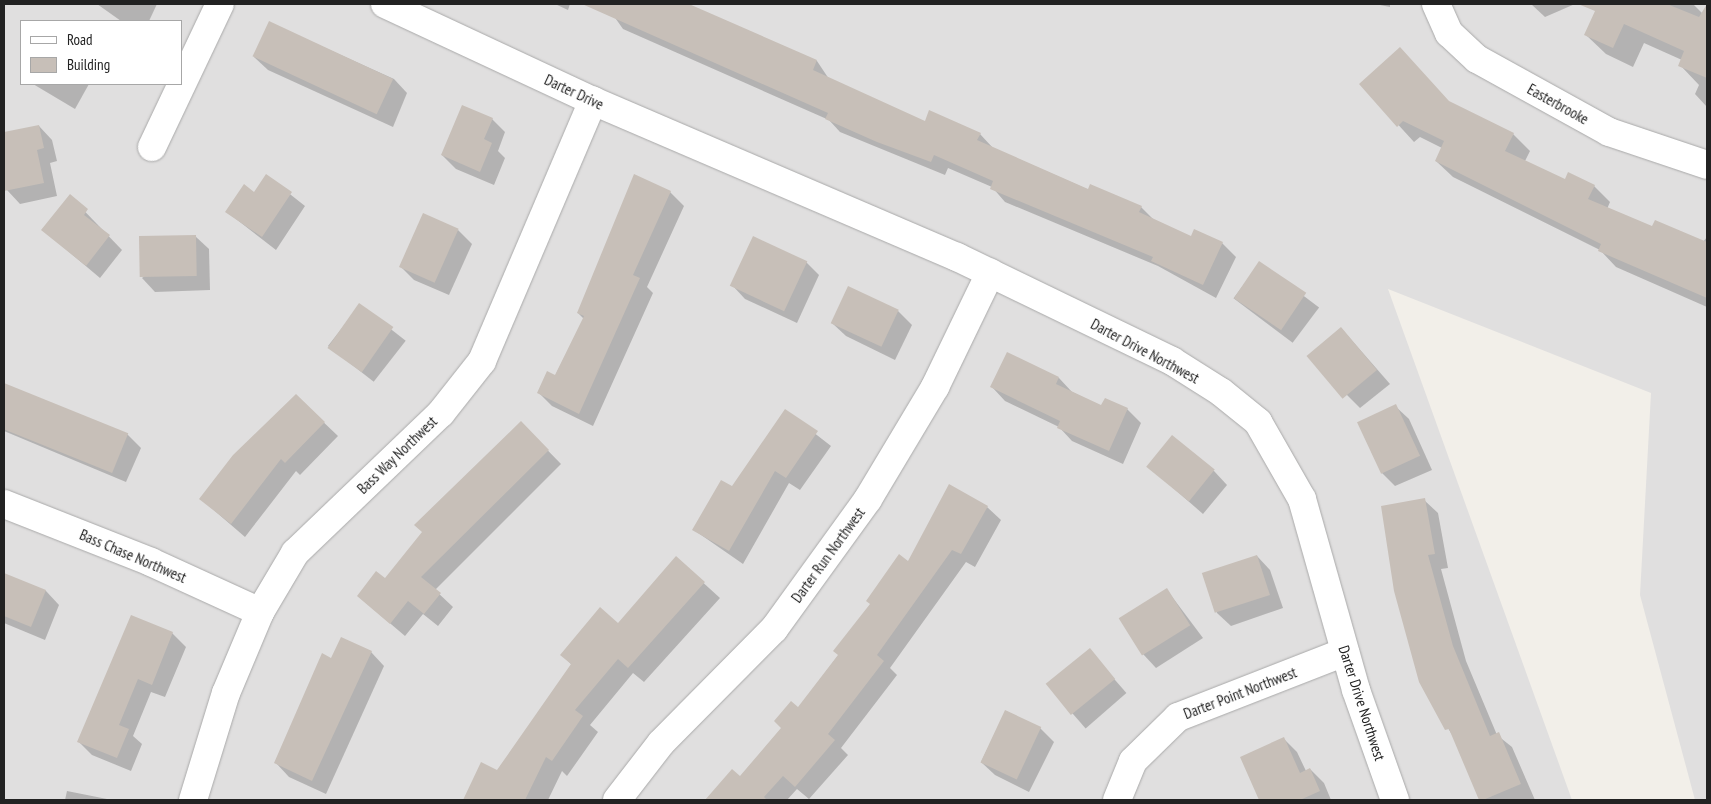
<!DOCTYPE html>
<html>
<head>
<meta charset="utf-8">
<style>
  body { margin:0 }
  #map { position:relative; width:1711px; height:804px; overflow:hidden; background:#f2efe9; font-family:"PT Sans Narrow",sans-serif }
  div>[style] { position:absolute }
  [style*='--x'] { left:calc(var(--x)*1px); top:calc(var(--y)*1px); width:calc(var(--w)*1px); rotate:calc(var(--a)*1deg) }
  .residential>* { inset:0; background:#e0dfdf }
  .shadow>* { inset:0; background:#0003; transform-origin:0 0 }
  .building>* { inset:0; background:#c7bfb8; transform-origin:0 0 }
  .roads { filter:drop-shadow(0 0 1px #a9a9a9) drop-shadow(0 0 1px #a9a9a9) }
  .street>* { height:28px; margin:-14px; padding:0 14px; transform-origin:14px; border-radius:14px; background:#fff }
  span { translate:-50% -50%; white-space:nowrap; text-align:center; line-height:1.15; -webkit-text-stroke:4px #fff; paint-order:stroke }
  .street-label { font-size:15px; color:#222 }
  .frame { position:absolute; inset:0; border:5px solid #222; pointer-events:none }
  .legend { position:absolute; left:20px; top:20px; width:162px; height:65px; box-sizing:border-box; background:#fff; border:1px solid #a7a7a7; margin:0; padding:6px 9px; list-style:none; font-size:15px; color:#222 }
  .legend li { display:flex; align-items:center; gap:10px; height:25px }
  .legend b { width:25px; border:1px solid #a7a7a7 }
</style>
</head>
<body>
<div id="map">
  <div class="residential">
    <div style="clip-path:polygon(evenodd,4px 4px,1707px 4px,1707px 800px,1695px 800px,1640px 595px,1651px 393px,1388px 289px,1572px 800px,4px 800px,4px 4px,21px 21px,181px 21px,181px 84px,21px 84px,21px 21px)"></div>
  </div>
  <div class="shadow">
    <div style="clip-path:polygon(97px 4px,157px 4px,149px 21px,121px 21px)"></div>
    <div style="clip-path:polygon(555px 4px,570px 4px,568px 10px)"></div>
    <div style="clip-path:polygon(593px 4px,686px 4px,817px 61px,829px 79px,925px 122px,980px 134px,993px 148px,1089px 190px,1141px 207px,1155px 221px,1192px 238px,1222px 243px,1236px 257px,1216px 298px,1158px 266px,1005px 202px,992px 187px,948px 168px,945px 175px,840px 132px,829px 120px,623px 29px,611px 12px)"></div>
    <div style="clip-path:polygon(1375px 4px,1390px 4px,1390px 7px)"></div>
    <div style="clip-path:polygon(1531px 4px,1575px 4px,1545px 17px)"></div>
    <div style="clip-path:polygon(1599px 4px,1693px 4px,1702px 13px,1700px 19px,1707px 22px,1707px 107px,1695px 94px,1699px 85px,1680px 65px,1682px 60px,1644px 43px,1633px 67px,1606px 54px,1586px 35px)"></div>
    <div style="clip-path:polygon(270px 23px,394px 79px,407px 93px,393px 127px,268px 70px,254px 57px)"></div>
    <div style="clip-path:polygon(33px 84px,89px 84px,75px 109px)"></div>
    <div style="clip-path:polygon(1361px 84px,1451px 104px,1513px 134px,1530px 151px,1525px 161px,1566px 181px,1594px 186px,1610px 202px,1607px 209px,1652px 227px,1703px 242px,1707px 237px,1707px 307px,1616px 267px,1600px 250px,1453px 177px,1436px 161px,1442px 148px,1420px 137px,1414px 142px)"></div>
    <div style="clip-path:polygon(492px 119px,505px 132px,498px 151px,505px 158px,494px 185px,456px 169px,442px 155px)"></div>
    <div style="clip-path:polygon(39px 126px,52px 140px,57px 161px,50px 163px,57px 196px,20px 204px,7px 190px,4px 134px)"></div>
    <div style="clip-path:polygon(267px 176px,305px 206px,276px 250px,227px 212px,255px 194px)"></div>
    <div style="clip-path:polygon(670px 192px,684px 206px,647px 287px,653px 293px,593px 426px,552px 406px,538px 392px,555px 376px,584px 319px,578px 313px)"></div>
    <div style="clip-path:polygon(70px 196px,122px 250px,100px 278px,43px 230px)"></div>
    <div style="clip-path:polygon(458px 230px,472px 244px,449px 295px,414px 280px,400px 266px)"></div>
    <div style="clip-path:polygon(195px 236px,209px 249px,210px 290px,155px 292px,142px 278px)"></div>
    <div style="clip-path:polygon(806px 262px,819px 275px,797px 323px,745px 299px,732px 285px)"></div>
    <div style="left:1260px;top:263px;width:74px;height:44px;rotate:37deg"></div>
    <div style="left:360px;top:305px;width:58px;height:52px;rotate:38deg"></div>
    <div style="clip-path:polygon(898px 311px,912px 325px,895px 360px,846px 336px,832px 323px)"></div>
    <div style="clip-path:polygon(1341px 328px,1390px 384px,1360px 408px,1308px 356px)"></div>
    <div style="clip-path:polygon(1059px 378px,1072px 392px,1102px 407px,1127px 409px,1141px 423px,1123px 464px,1072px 441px,1059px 427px,1005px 401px,992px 387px)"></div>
    <div style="clip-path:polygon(4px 384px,127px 434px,141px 448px,126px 482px,4px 431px)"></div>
    <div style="clip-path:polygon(296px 396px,338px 436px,300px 475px,296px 471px,245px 537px,201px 499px)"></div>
    <div style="clip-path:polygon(1395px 406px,1409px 419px,1432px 470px,1395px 486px,1382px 473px)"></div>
    <div style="clip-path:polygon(786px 411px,831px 446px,800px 490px,789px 483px,743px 564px,694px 530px,732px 488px)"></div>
    <div style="clip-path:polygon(521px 423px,561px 464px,435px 590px,453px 607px,438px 626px,423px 614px,405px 636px,358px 596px,385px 580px)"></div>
    <div style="clip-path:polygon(1148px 466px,1214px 471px,1227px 485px,1203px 514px)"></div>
    <div style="clip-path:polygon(1424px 500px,1438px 513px,1448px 568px,1441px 569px,1466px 661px,1497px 735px,1512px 747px,1535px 800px,1482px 800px,1454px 738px,1420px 682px)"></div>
    <div style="clip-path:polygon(987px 507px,1001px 520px,975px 567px,966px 562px,890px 668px,897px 675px,841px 748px,848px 755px,809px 799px,797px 789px,787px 800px,706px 800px,732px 771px,740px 777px,798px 709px,908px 562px)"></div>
    <div style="clip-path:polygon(1257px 556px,1270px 570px,1283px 608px,1231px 626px,1217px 613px,1204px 574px)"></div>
    <div style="clip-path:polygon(676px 558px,720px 598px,644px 682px,633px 673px,590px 725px,598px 732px,567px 776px,562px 771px,548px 800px,464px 800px,482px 764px,497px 771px,572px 665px,562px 655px,619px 625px)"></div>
    <div style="clip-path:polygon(4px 574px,46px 591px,59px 605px,45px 640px,4px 623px)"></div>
    <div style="clip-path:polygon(1167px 590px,1203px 638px,1156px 668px,1143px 654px)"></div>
    <div style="clip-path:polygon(172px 633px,186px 647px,165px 697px,151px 692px,133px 736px,142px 744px,131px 771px,92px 755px,79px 742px)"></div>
    <div style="left:1089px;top:650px;width:57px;height:54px;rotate:49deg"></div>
    <div style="clip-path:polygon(371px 652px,384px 666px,326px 794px,289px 777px,276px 763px,331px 659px)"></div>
    <div style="clip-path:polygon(1006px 711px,1040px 728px,1054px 742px,1029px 792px,995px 775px,981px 762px)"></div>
    <div style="clip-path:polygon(1284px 739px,1297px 752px,1306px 771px,1310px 769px,1324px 783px,1331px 800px,1261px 800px,1242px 758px)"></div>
    <div style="clip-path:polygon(67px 791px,107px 799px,109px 800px,65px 800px)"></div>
  </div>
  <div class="building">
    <div style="clip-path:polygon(582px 4px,689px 4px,817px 60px,813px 70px,925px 121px,929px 110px,981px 133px,977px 140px,1088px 189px,1090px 184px,1142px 206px,1139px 212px,1191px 236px,1194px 229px,1223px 242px,1203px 285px,1151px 261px,1153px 257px,990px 189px,993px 181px,934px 155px,931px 162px,877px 142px,825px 119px,828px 113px)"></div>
    <div style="clip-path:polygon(1578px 4px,1667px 4px,1699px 17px,1707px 4px,1707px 78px,1678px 66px,1684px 51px,1624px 24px,1613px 48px,1584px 35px,1595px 11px)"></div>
    <div style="left:269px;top:21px;width:137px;height:39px;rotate:25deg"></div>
    <div style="clip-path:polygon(1400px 47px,1449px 101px,1514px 133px,1505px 151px,1565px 179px,1568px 172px,1595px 185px,1588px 199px,1652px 226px,1655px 220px,1707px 242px,1707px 298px,1598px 251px,1601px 244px,1435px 161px,1444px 141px,1403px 121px,1397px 127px,1359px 84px)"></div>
    <div style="clip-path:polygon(462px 105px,493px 118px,484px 139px,492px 143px,480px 172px,441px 155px)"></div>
    <div style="clip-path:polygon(39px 125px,44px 148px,37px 150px,44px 183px,4px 191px,4px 132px)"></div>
    <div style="clip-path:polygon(266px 174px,292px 192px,262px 237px,225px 212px,244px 184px,254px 192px)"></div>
    <div style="clip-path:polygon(634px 174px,671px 191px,633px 275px,640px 278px,579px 414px,537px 393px,547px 371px,555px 375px,584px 316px,577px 313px)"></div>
    <div style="clip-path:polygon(70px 194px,88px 209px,84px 215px,110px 235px,86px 266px,41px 230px)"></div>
    <div style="left:423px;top:213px;width:39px;height:59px;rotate:24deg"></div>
    <div style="left:196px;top:235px;width:41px;height:57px;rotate:89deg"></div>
    <div style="left:753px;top:236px;width:60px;height:55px;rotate:25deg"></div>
    <div style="left:1259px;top:261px;width:57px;height:45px;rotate:34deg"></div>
    <div style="left:848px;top:286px;width:56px;height:41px;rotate:25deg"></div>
    <div style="left:359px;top:303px;width:42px;height:55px;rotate:35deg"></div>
    <div style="left:1341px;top:327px;width:56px;height:45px;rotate:50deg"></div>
    <div style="clip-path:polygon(1007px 352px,1059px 377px,1056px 384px,1101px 405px,1105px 398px,1128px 408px,1109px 451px,1057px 428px,1060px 421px,990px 387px)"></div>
    <div style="left:4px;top:383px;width:134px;height:43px;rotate:22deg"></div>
    <div style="clip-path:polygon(296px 394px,325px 422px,285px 463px,281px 459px,231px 524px,199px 499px,233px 455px)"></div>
    <div style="left:1396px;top:404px;width:57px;height:43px;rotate:65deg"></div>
    <div style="clip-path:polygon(785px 409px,818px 431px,786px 478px,775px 471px,729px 551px,692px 530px,721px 480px,732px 486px)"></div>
    <div style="clip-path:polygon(521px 421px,549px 450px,421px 577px,441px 593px,424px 614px,408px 601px,390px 624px,357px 596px,376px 571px,385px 578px,422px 532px,414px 525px)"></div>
    <div style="left:1172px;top:435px;width:55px;height:41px;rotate:39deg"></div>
    <div style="clip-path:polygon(949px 484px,988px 506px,961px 554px,952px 550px,877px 655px,884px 661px,828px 734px,835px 740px,795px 787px,783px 776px,764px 797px,767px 800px,705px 800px,732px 769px,740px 776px,781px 728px,774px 721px,791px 701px,798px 707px,838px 655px,833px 651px,870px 604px,866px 601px,899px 554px,908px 561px)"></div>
    <div style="clip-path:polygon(1425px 498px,1435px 554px,1428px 555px,1453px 646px,1490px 736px,1499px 732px,1521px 784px,1483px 800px,1479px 800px,1449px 729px,1445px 730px,1419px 682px,1394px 591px,1381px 506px)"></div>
    <div style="left:1257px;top:555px;width:42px;height:58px;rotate:72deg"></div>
    <div style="clip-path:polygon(676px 556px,705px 582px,628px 668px,618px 659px,575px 710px,583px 716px,552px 761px,546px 757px,525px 800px,463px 800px,481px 762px,497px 770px,571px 664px,560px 655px,600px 607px,618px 623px)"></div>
    <div style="clip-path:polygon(4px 573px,46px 590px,31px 627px,4px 616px)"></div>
    <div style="left:1167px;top:588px;width:44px;height:57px;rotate:58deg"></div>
    <div style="clip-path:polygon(131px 615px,173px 632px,152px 685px,138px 679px,119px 725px,129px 729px,117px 758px,77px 742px)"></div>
    <div style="clip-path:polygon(341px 637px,372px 651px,312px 781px,274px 763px,322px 653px,331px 658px)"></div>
    <div style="left:1090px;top:648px;width:40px;height:57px;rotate:51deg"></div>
    <div style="left:1005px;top:710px;width:40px;height:58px;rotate:25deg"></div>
    <div style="clip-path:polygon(1284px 737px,1300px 773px,1310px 768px,1320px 791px,1300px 800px,1259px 800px,1240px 757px)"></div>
  </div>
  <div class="roads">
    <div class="street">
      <div style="--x:385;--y:4;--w:230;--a:25"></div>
      <div style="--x:593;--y:101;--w:396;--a:23.2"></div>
      <div style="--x:957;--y:257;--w:239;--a:25.8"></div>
      <div style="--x:1172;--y:361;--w:58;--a:32.3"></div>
      <div style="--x:1221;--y:392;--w:48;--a:39"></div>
      <div style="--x:1258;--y:422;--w:89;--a:60.3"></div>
      <div style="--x:1302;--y:499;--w:198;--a:74.2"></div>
      <div style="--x:1356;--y:690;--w:117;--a:70.5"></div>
      <div style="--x:1436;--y:4;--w:32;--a:66"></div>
      <div style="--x:1449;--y:33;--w:38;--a:43"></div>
      <div style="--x:1477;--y:59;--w:151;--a:28.9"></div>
      <div style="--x:1609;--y:132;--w:103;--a:18.6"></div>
      <div style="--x:152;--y:147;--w:158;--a:-64.6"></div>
      <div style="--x:4;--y:504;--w:158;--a:21.5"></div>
      <div style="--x:151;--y:562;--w:120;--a:24.6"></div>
      <div style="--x:193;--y:800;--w:112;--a:-72.9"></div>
      <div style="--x:226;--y:693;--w:88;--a:-67.2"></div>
      <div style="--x:260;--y:612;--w:69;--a:-59.3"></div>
      <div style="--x:295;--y:553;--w:202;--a:-43.8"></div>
      <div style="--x:441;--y:413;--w:66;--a:-51.7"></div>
      <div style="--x:482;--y:361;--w:283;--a:-66.9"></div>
      <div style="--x:617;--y:800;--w:72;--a:-52.3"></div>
      <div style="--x:661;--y:743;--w:161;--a:-45.3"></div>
      <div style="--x:774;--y:629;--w:160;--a:-54.1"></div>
      <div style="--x:868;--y:499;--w:131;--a:-59.1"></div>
      <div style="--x:935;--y:387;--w:127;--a:-64.2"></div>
      <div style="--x:1117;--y:800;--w:42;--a:-67.7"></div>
      <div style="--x:1133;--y:761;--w:63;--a:-44.4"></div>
      <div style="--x:1178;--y:717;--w:179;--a:-21.3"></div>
    </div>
  </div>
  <div class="street-label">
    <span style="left:574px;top:92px;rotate:25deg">Darter Drive</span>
    <span style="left:1558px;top:104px;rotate:29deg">Easterbrooke</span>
    <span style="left:1145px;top:351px;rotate:28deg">Darter Drive Northwest</span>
    <span style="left:397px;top:455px;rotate:-44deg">Bass Way Northwest</span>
    <span style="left:828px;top:555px;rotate:-54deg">Darter Run Northwest</span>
    <span style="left:133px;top:556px;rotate:23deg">Bass Chase Northwest</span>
    <span style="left:1240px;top:693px;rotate:-21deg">Darter Point Northwest</span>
    <span style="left:1362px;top:703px;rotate:72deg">Darter Drive Northwest</span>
  </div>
  <div class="frame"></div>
  <ul class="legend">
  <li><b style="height:6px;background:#fff"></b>Road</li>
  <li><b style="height:14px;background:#c7bfb8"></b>Building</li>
  </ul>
</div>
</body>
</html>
